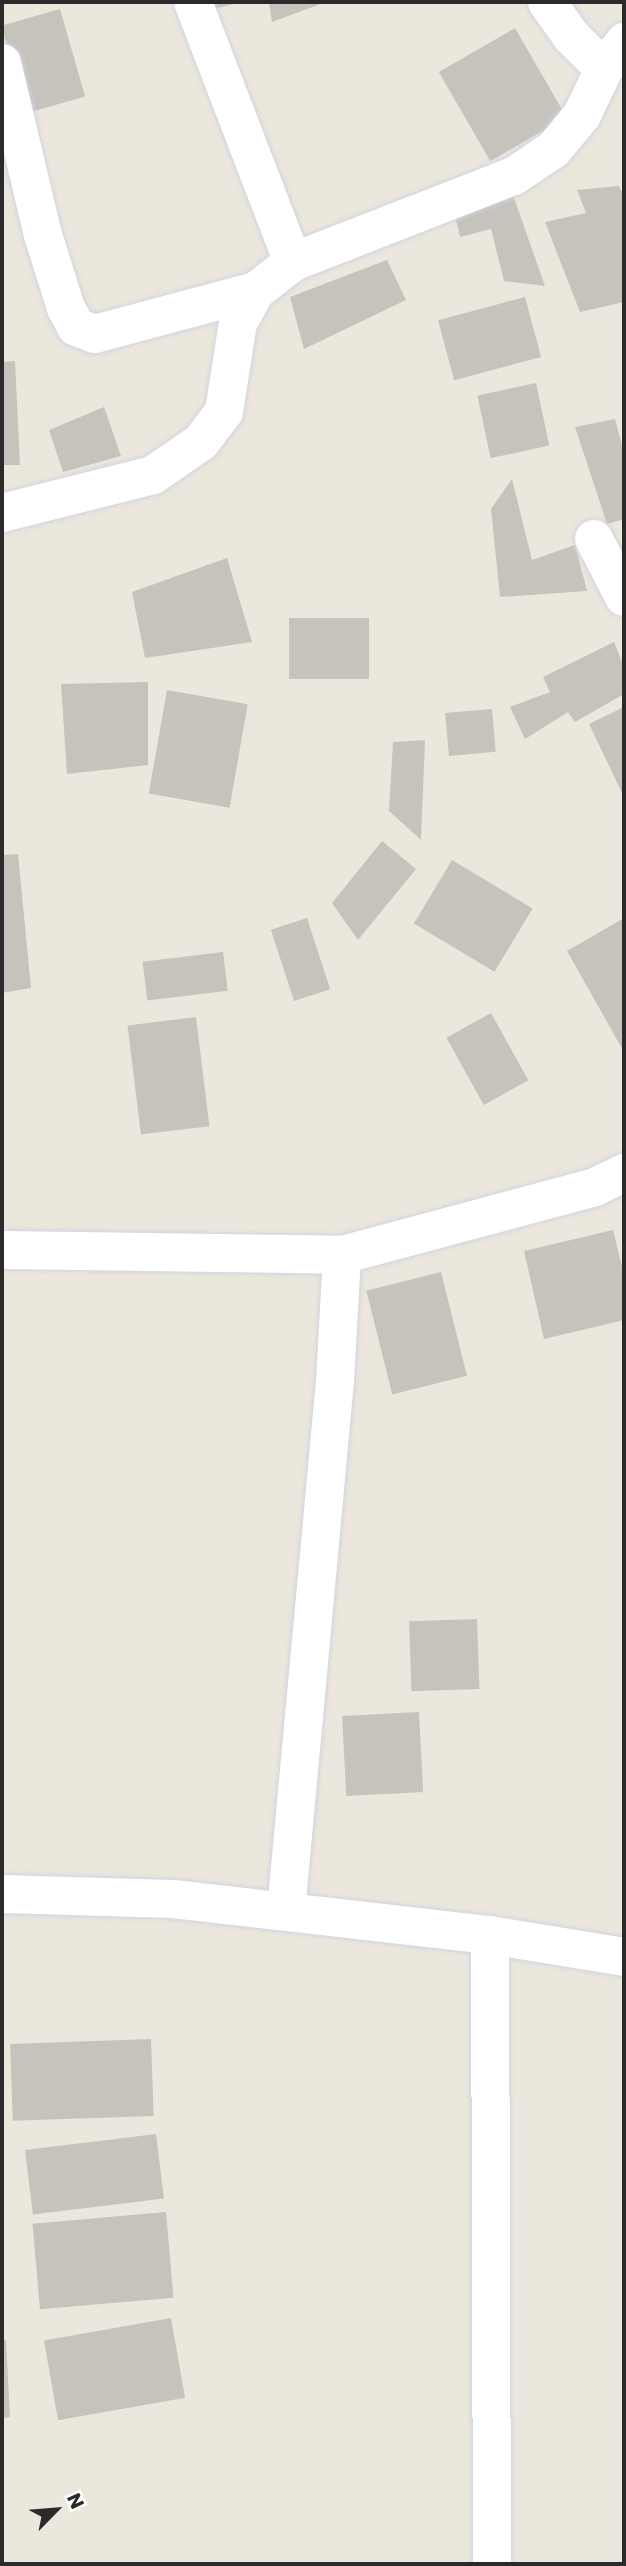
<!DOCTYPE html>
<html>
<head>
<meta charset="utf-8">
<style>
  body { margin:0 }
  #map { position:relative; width:626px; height:2566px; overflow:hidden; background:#ebe7dc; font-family:Poppins,sans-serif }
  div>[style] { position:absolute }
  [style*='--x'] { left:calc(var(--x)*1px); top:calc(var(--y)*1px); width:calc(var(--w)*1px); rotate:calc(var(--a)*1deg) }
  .building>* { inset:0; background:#c6c3bc; transform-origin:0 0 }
  .roads { filter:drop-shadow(0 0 2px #d2d3e2) drop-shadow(0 0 2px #d2d3e2) }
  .minor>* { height:38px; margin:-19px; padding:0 19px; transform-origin:19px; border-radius:19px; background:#fff }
  .tertiary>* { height:38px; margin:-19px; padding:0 19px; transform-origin:19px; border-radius:19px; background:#fff }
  span { translate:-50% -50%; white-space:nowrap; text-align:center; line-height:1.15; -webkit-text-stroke:7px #fff; paint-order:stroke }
  .frame { position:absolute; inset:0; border:4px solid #2a2a2a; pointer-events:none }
  .north { position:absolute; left:21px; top:2475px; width:70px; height:70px; -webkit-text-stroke:5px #fff; paint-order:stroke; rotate:65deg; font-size:19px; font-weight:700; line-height:28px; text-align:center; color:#2a2a2a }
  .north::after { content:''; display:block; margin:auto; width:24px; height:32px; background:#2a2a2a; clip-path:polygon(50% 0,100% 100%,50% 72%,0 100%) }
</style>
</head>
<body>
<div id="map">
  <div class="building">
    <div style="clip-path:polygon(211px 2px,238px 2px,238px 3px,213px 9px)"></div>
    <div style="clip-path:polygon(269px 2px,326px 2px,272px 22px)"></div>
    <div style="left:60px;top:9px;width:91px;height:61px;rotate:74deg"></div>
    <div style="left:515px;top:28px;width:103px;height:88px;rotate:60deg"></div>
    <div style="clip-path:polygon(619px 186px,624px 197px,624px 302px,580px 312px,545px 222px,586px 213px,577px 190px)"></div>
    <div style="clip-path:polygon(513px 195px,545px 286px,504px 281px,491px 229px,460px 237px,455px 215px)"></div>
    <div style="clip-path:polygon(387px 260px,406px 300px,304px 349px,290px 297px)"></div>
    <div style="left:525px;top:297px;width:62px;height:90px;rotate:75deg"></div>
    <div style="clip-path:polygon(15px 361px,20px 465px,2px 465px,2px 362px)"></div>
    <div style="left:536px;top:383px;width:64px;height:60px;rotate:78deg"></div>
    <div style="clip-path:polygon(104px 407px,121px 456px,63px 472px,49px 430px)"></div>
    <div style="clip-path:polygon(615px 419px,624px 453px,624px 519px,607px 524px,575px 427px)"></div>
    <div style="clip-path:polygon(512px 479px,532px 560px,575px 545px,587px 591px,500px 597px,491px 509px)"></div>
    <div style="clip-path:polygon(227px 558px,252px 642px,145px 658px,132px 592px)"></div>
    <div style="left:289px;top:618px;width:80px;height:61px"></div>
    <div style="clip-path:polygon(614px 642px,624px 667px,624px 694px,575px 722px,568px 712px,525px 739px,510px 707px,550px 692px,543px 677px)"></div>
    <div style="clip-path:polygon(148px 682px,148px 765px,67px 774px,61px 684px)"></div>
    <div style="left:167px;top:690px;width:82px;height:105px;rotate:10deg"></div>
    <div style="clip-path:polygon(624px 707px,624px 797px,589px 724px)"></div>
    <div style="left:492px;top:709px;width:43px;height:47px;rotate:85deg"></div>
    <div style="clip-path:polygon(425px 740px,421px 840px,389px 811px,393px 742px)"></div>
    <div style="clip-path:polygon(382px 841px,416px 869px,358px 940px,332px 903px)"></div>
    <div style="clip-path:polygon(18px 854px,31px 988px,2px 993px,2px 855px)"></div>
    <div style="left:452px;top:860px;width:94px;height:74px;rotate:31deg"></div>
    <div style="left:307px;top:918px;width:75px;height:38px;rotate:72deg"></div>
    <div style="clip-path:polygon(624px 918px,624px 1052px,567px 951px)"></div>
    <div style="left:223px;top:952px;width:39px;height:81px;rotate:83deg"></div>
    <div style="left:491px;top:1013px;width:77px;height:51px;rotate:61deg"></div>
    <div style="left:196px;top:1017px;width:110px;height:69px;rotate:83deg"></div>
    <div style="clip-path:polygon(613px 1230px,624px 1275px,624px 1320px,544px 1339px,524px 1251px)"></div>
    <div style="left:441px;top:1272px;width:107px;height:77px;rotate:76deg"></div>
    <div style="left:477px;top:1619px;width:70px;height:68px;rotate:88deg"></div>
    <div style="left:419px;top:1712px;width:80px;height:77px;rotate:87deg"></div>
    <div style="left:151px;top:2039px;width:77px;height:141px;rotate:88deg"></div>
    <div style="left:156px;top:2134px;width:65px;height:132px;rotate:83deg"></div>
    <div style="left:166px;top:2212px;width:86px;height:134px;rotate:85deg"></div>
    <div style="left:171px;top:2318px;width:81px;height:129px;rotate:80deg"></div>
    <div style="clip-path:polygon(2px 2340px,6px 2340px,10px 2417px,2px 2418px)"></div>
  </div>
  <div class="roads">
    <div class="minor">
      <div style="--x:193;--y:2;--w:279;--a:69"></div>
      <div style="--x:547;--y:2;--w:42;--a:54.8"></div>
      <div style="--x:571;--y:36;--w:47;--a:45"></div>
      <div style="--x:2;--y:63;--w:177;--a:76.6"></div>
      <div style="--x:43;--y:235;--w:77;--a:72.5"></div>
      <div style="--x:66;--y:308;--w:21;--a:62"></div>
      <div style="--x:76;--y:327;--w:20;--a:20"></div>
      <div style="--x:95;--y:334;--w:167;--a:-15"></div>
      <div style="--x:2;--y:513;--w:156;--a:-14.1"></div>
      <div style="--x:153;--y:475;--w:58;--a:-34.5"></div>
      <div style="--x:201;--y:442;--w:38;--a:-53"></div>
      <div style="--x:224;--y:412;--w:90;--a:-81.1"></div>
      <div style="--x:238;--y:323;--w:37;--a:-61"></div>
      <div style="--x:256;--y:291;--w:47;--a:-38.1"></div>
      <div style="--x:293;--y:262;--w:237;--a:-21.3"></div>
      <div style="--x:514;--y:176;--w:48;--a:-34"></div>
      <div style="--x:554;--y:149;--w:44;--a:-50.5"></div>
      <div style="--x:582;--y:115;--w:51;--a:-64.4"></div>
      <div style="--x:604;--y:69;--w:34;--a:-53"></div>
      <div style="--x:594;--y:539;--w:65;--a:62.7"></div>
      <div style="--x:2;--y:1250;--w:340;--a:0.8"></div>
      <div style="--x:342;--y:1255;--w:262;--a:-15"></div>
      <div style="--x:595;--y:1187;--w:32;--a:-26"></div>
      <div style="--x:286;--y:1911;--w:532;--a:-84.72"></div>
      <div style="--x:335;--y:1381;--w:126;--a:-86.8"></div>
      <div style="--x:490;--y:1935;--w:629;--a:89.82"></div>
    </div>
    <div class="tertiary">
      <div style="--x:2;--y:1894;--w:171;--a:1.7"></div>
      <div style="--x:173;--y:1899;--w:319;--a:6.5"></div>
      <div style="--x:490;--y:1935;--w:136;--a:9.3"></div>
    </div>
  </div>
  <div class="frame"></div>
  <div class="north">N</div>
</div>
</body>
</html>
